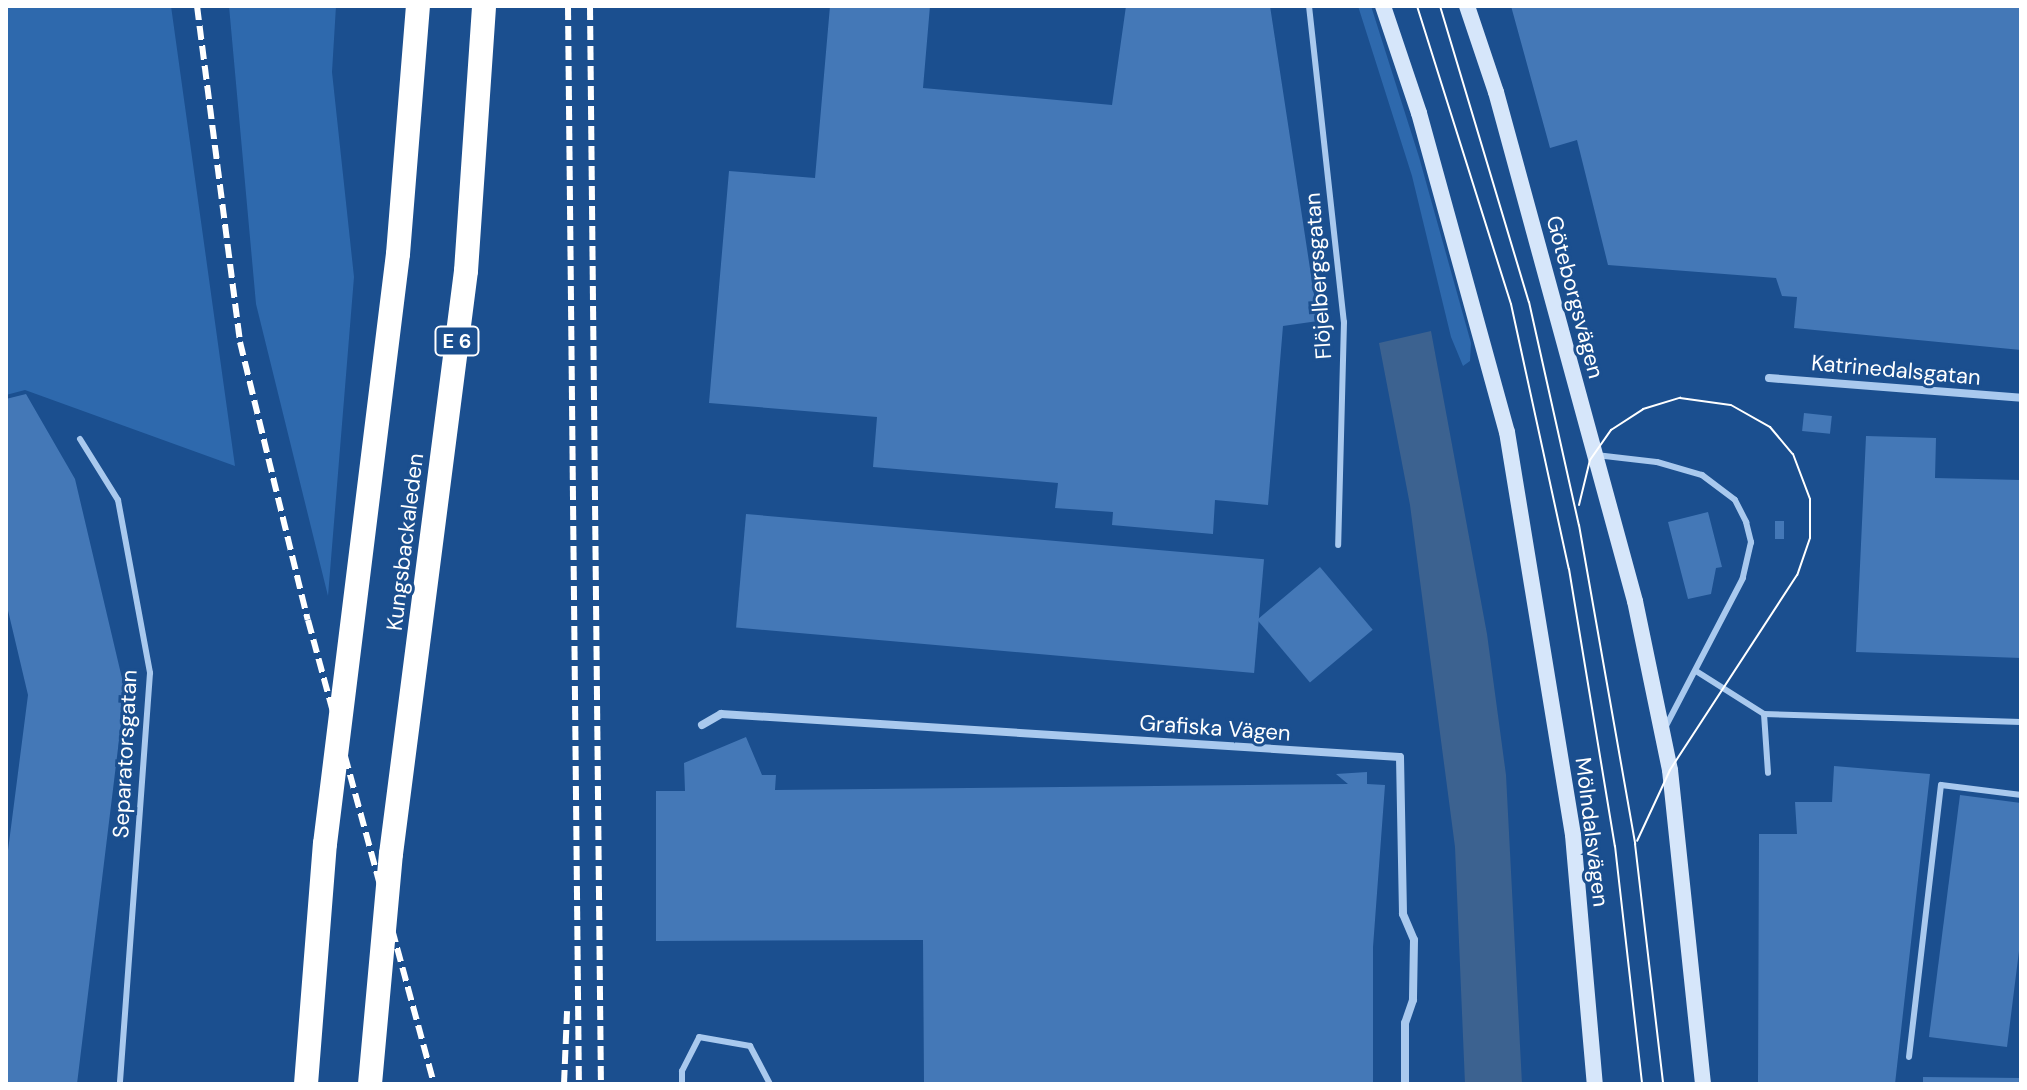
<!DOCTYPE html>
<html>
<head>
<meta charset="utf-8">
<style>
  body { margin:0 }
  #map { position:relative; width:2027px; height:1090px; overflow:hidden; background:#1b4f8f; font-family:"DM Sans",sans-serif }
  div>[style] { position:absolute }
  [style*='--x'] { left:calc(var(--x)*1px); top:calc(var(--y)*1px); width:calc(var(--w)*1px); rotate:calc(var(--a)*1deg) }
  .green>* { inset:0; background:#2e69ad }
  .water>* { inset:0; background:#3c6290 }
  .building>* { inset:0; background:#4478b7; transform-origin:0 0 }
  .service>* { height:6px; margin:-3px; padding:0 3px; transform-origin:3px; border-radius:3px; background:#a9c9ee }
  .minor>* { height:8px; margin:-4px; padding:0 4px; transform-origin:4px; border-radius:4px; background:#a9c9ee }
  .secondary>* { height:16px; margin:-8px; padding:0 8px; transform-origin:8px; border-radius:8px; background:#d6e6fa }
  .motorway>* { height:24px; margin:-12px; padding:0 12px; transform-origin:12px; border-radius:12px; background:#fff }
  .tram>* { height:2px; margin:-1px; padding:0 1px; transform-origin:1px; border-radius:1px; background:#fff }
  .rail>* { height:6px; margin-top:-3px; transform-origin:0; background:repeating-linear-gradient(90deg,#fff 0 14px,transparent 0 20px) }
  span { translate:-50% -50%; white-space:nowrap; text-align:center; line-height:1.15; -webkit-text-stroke:6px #1b4f8f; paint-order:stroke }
  .shield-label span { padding:2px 6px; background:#1b4f8f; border:2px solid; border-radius:6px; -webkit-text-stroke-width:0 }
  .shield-label { font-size:20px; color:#fff; font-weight:700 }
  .street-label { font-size:22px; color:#fff }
  .frame { position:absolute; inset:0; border:8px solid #fff; pointer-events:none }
</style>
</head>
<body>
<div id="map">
  <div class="green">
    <div style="clip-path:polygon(6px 6px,171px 6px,235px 466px,25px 390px,6px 395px)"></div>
    <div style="clip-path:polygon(229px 6px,336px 6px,332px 72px,354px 277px,328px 596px,256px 304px)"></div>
    <div style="clip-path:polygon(1358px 6px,1371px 6px,1419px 157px,1471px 343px,1470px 361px,1463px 366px,1451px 337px,1412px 176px)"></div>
  </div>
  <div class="water">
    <div style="clip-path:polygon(1431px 331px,1487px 634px,1506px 775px,1522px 1084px,1465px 1084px,1455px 847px,1410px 505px,1379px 343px)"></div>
  </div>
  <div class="building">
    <div style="clip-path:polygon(830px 6px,930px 6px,923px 88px,1112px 105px,1126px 6px,1270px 6px,1318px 321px,1283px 326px,1268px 505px,1215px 500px,1213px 534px,1112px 525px,1113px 512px,1055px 508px,1058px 483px,873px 467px,877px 417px,709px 403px,729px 171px,815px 178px)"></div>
    <div style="clip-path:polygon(1511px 6px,2021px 6px,2021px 350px,1794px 328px,1797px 297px,1782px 296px,1776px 278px,1608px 265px,1577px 140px,1550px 148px)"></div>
    <div style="clip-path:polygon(26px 394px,75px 479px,125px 691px,77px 1084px,6px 1084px,6px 866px,28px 695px,6px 602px,6px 399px)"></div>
    <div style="left:1804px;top:413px;width:28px;height:18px;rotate:6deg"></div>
    <div style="clip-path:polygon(1866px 436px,1936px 438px,1935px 478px,2021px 480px,2021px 658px,1856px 652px)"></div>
    <div style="clip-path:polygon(1708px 512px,1722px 567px,1716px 568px,1711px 594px,1688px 599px,1668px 522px)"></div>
    <div style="left:746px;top:514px;width:520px;height:114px;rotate:5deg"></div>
    <div style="left:1775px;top:521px;width:9px;height:18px"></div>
    <div style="left:1320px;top:567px;width:82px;height:82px;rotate:50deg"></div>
    <div style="clip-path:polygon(746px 737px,762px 775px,776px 775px,775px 790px,1348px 784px,1336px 774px,1367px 772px,1367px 784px,1385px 785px,1373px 947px,1373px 1084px,924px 1084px,923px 940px,656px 941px,656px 791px,685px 791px,684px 763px)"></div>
    <div style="clip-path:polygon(1834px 766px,1930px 774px,1895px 1084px,1758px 1084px,1759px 834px,1797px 834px,1795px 802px,1832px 802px)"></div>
    <div style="clip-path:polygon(1960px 795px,2021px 803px,2021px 935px,2007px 1047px,1929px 1037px)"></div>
    <div style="clip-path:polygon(1923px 1077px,2021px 1078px,2021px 1084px,1923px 1084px)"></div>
  </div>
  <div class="service">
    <div style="--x:1309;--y:6;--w:318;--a:83.7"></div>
    <div style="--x:1344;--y:322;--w:223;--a:91.5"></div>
    <div style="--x:80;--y:439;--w:72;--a:58.1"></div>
    <div style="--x:118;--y:500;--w:176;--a:79.5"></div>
    <div style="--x:150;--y:673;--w:412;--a:94.2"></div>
    <div style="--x:1596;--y:455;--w:61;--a:6.5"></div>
    <div style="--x:1657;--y:462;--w:47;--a:16.1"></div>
    <div style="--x:1702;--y:475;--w:41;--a:37.1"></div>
    <div style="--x:1735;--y:500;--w:25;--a:63"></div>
    <div style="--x:1746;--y:522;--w:21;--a:76"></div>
    <div style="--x:1751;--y:542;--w:37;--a:103"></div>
    <div style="--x:1743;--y:578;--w:169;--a:117.5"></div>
    <div style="--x:1696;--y:671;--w:80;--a:32.3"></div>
    <div style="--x:1764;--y:714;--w:257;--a:1.8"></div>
    <div style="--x:1764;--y:714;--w:59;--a:86.1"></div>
    <div style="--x:1909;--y:1057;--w:274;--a:-83.3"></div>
    <div style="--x:1941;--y:785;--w:81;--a:7.1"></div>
    <div style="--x:682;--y:1084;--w:13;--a:-90"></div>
    <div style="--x:682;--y:1071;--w:38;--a:-63"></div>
    <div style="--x:699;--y:1037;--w:52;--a:10"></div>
    <div style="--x:750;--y:1046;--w:43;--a:62.2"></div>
  </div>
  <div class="minor">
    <div style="--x:1769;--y:378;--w:253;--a:4.5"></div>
    <div style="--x:702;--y:725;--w:22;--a:-30"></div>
    <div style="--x:721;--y:714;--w:680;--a:3.62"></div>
    <div style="--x:1400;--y:757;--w:157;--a:88.9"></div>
    <div style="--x:1403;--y:914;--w:28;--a:67"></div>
    <div style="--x:1414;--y:940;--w:60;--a:91"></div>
    <div style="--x:1413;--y:1000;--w:24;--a:109"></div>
    <div style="--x:1405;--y:1023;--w:61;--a:90"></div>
  </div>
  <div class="secondary">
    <div style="--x:1383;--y:6;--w:113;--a:71.4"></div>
    <div style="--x:1419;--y:113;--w:331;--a:74.6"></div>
    <div style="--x:1507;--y:432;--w:408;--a:80.7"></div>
    <div style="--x:1573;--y:835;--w:250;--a:85"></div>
    <div style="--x:1467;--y:6;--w:91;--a:71.4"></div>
    <div style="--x:1496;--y:92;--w:528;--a:74.73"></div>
    <div style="--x:1635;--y:601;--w:173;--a:78.3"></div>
    <div style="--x:1670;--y:770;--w:316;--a:84"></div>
  </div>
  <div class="motorway">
    <div style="--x:306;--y:1084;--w:241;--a:-85.5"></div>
    <div style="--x:325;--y:844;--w:594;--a:-82.95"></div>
    <div style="--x:398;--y:254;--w:249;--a:-85.4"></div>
    <div style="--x:370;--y:1084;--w:231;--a:-84.8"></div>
    <div style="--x:391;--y:854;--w:588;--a:-82.67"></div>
    <div style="--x:466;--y:271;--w:266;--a:-86.1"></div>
  </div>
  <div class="tram">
    <div style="--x:1417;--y:6;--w:312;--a:72.5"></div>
    <div style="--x:1511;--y:304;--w:271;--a:77.7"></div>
    <div style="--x:1569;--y:569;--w:281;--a:80.6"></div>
    <div style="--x:1615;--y:846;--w:240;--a:83.5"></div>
    <div style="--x:1440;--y:6;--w:309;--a:73.3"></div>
    <div style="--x:1529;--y:302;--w:229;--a:77.4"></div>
    <div style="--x:1579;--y:525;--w:324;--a:80"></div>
    <div style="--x:1635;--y:844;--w:242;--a:83.3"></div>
    <div style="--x:1579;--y:505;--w:46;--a:-76.3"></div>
    <div style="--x:1590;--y:460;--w:37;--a:-55"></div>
    <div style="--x:1611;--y:430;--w:38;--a:-33"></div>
    <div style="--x:1643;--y:409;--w:39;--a:-17"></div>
    <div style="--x:1680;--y:398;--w:51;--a:7.8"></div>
    <div style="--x:1731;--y:405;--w:45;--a:29.4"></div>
    <div style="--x:1770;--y:427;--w:35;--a:50"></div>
    <div style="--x:1793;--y:454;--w:48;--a:69.3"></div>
    <div style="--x:1810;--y:499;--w:39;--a:90"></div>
    <div style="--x:1810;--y:538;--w:39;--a:109"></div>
    <div style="--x:1797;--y:575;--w:233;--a:123.1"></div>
    <div style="--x:1670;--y:770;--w:78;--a:114.9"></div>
  </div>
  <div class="rail">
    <div style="--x:197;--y:6;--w:339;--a:82.7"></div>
    <div style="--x:240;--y:342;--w:286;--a:76.3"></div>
    <div style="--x:308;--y:620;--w:481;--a:74.8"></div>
    <div style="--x:568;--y:6;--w:1078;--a:89.42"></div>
    <div style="--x:590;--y:6;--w:1078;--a:89.42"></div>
    <div style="--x:564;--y:1084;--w:73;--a:-87.6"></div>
  </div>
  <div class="shield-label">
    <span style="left:457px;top:341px">E 6</span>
  </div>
  <div class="street-label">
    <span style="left:1318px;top:276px;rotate:-94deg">Flöjelbergsgatan</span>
    <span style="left:1575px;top:297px;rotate:75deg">Göteborgsvägen</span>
    <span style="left:1896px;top:370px;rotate:5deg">Katrinedalsgatan</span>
    <span style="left:405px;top:542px;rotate:-83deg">Kungsbackaleden</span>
    <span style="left:1215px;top:728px;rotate:4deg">Grafiska Vägen</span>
    <span style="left:125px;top:754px;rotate:-87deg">Separatorsgatan</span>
    <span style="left:1592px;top:832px;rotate:83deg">Mölndalsvägen</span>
  </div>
  <div class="frame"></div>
</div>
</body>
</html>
